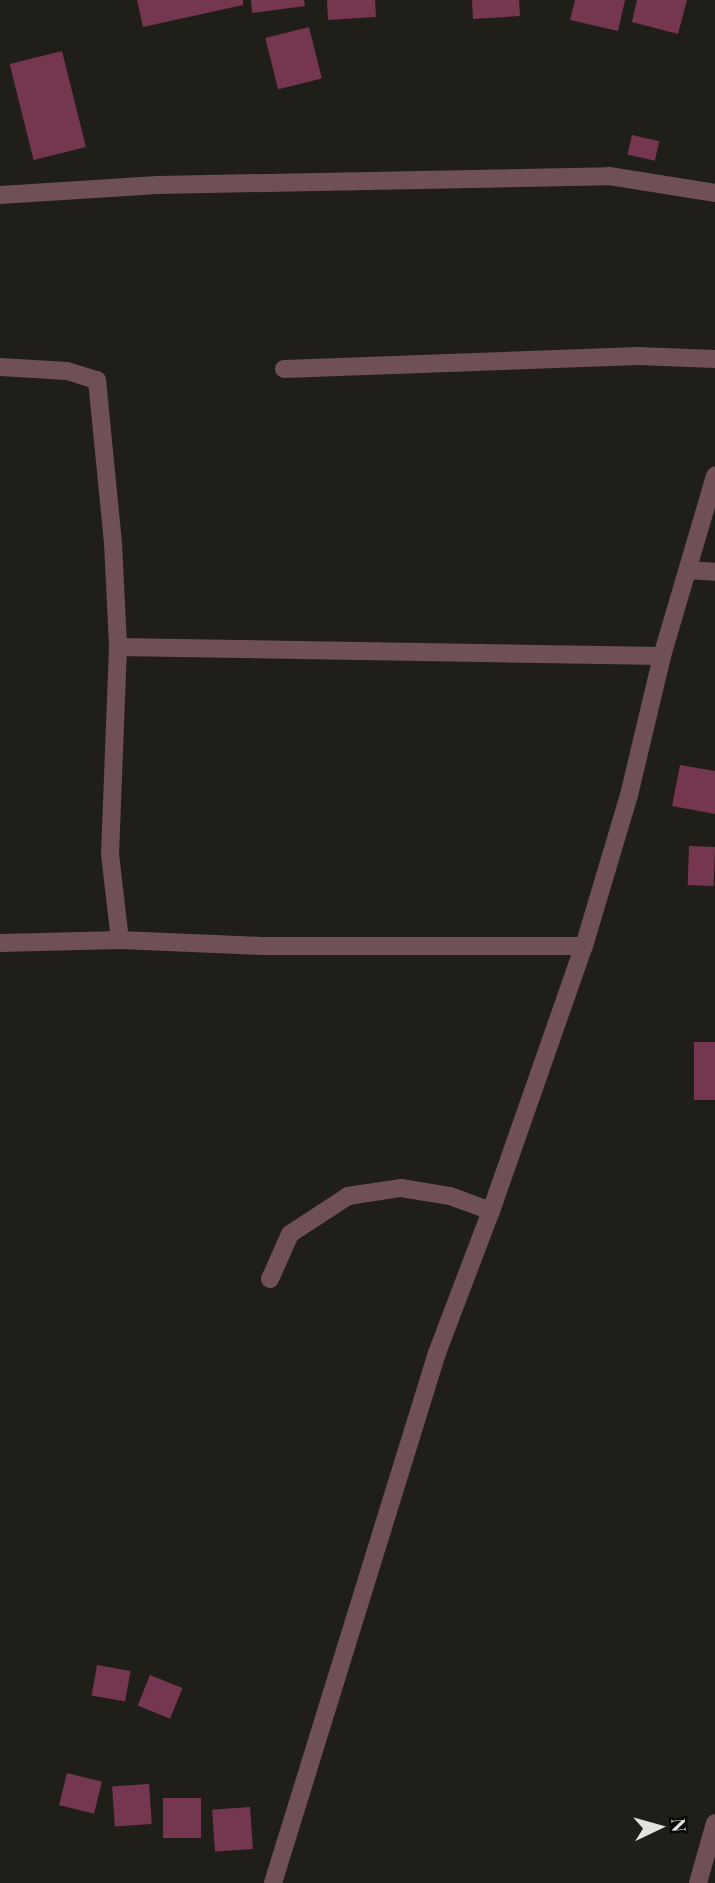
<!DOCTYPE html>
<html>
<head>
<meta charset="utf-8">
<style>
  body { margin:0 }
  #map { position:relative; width:715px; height:1883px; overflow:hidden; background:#201e19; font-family:"Playfair Display",serif }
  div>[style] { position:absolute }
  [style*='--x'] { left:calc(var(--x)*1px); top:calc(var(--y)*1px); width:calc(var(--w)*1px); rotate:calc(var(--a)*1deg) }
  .building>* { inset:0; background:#75374f; transform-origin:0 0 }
  .minor>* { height:18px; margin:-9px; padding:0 9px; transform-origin:9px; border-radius:9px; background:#6e5056 }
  span { translate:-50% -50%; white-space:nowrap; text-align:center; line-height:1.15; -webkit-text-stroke:7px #090806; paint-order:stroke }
  .north { position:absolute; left:624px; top:1792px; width:70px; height:70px; -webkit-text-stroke:5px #090806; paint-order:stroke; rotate:85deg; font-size:19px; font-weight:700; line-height:28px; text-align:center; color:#e3e2de }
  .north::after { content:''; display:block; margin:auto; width:24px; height:32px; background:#e3e2de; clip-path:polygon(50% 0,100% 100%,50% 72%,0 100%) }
</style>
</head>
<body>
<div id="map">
  <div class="building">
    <div style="clip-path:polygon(137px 0,243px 0,243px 5px,143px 27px)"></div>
    <div style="clip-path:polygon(251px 0,304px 0,305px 6px,252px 13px)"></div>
    <div style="clip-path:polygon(327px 0,375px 0,376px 17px,328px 20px)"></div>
    <div style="clip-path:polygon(472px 0,519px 0,520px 16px,473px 19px)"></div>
    <div style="clip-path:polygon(575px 0,625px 0,618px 31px,570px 20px)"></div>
    <div style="clip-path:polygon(637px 0,687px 0,678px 34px,632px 22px)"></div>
    <div style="left:309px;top:27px;width:53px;height:45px;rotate:76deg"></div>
    <div style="left:62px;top:51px;width:99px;height:54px;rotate:76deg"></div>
    <div style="left:632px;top:135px;width:28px;height:20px;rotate:13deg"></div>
    <div style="clip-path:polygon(680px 765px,715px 771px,715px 814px,672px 806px)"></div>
    <div style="left:689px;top:846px;width:26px;height:39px;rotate:2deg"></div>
    <div style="left:715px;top:1042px;width:58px;height:21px;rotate:90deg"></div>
    <div style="left:97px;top:1665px;width:34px;height:31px;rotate:10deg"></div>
    <div style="left:150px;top:1675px;width:35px;height:33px;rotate:22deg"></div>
    <div style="left:67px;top:1773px;width:36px;height:33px;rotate:14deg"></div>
    <div style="left:149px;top:1784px;width:40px;height:37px;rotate:86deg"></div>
    <div style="left:163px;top:1798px;width:38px;height:40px"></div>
    <div style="left:250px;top:1807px;width:42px;height:38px;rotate:86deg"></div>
  </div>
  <div class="minor">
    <div style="--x:0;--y:195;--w:158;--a:-3.6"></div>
    <div style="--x:158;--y:185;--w:451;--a:-1.1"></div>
    <div style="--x:609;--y:176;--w:107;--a:9.1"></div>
    <div style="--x:0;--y:367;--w:67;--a:3.4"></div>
    <div style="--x:67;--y:371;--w:31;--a:17"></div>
    <div style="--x:97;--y:380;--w:164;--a:84.4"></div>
    <div style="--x:113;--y:543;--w:104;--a:87.2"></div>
    <div style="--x:118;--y:647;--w:207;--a:92.2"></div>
    <div style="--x:110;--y:854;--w:87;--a:83.4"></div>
    <div style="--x:284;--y:369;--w:354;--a:-2.1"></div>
    <div style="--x:638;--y:356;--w:77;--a:2.2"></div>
    <div style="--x:688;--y:570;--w:27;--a:4"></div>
    <div style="--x:118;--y:647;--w:544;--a:0.95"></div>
    <div style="--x:0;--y:943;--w:120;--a:-1.4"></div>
    <div style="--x:120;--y:940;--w:141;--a:2.4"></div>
    <div style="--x:261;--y:946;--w:323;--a:0"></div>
    <div style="--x:270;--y:1279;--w:49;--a:-66"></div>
    <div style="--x:290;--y:1234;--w:69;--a:-33.2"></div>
    <div style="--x:348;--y:1196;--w:54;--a:-8.6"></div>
    <div style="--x:401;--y:1188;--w:50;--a:9.3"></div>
    <div style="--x:450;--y:1196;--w:44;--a:20.1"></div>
    <div style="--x:273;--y:1883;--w:555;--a:-72.81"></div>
    <div style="--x:437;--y:1353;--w:152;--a:-69.2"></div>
    <div style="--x:491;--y:1211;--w:281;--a:-70.7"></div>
    <div style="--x:584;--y:946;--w:158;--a:-73.4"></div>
    <div style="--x:629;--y:795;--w:143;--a:-76.6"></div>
    <div style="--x:662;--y:656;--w:188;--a:-73.6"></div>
    <div style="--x:698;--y:1883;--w:62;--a:-74.2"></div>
  </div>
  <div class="north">N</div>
</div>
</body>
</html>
